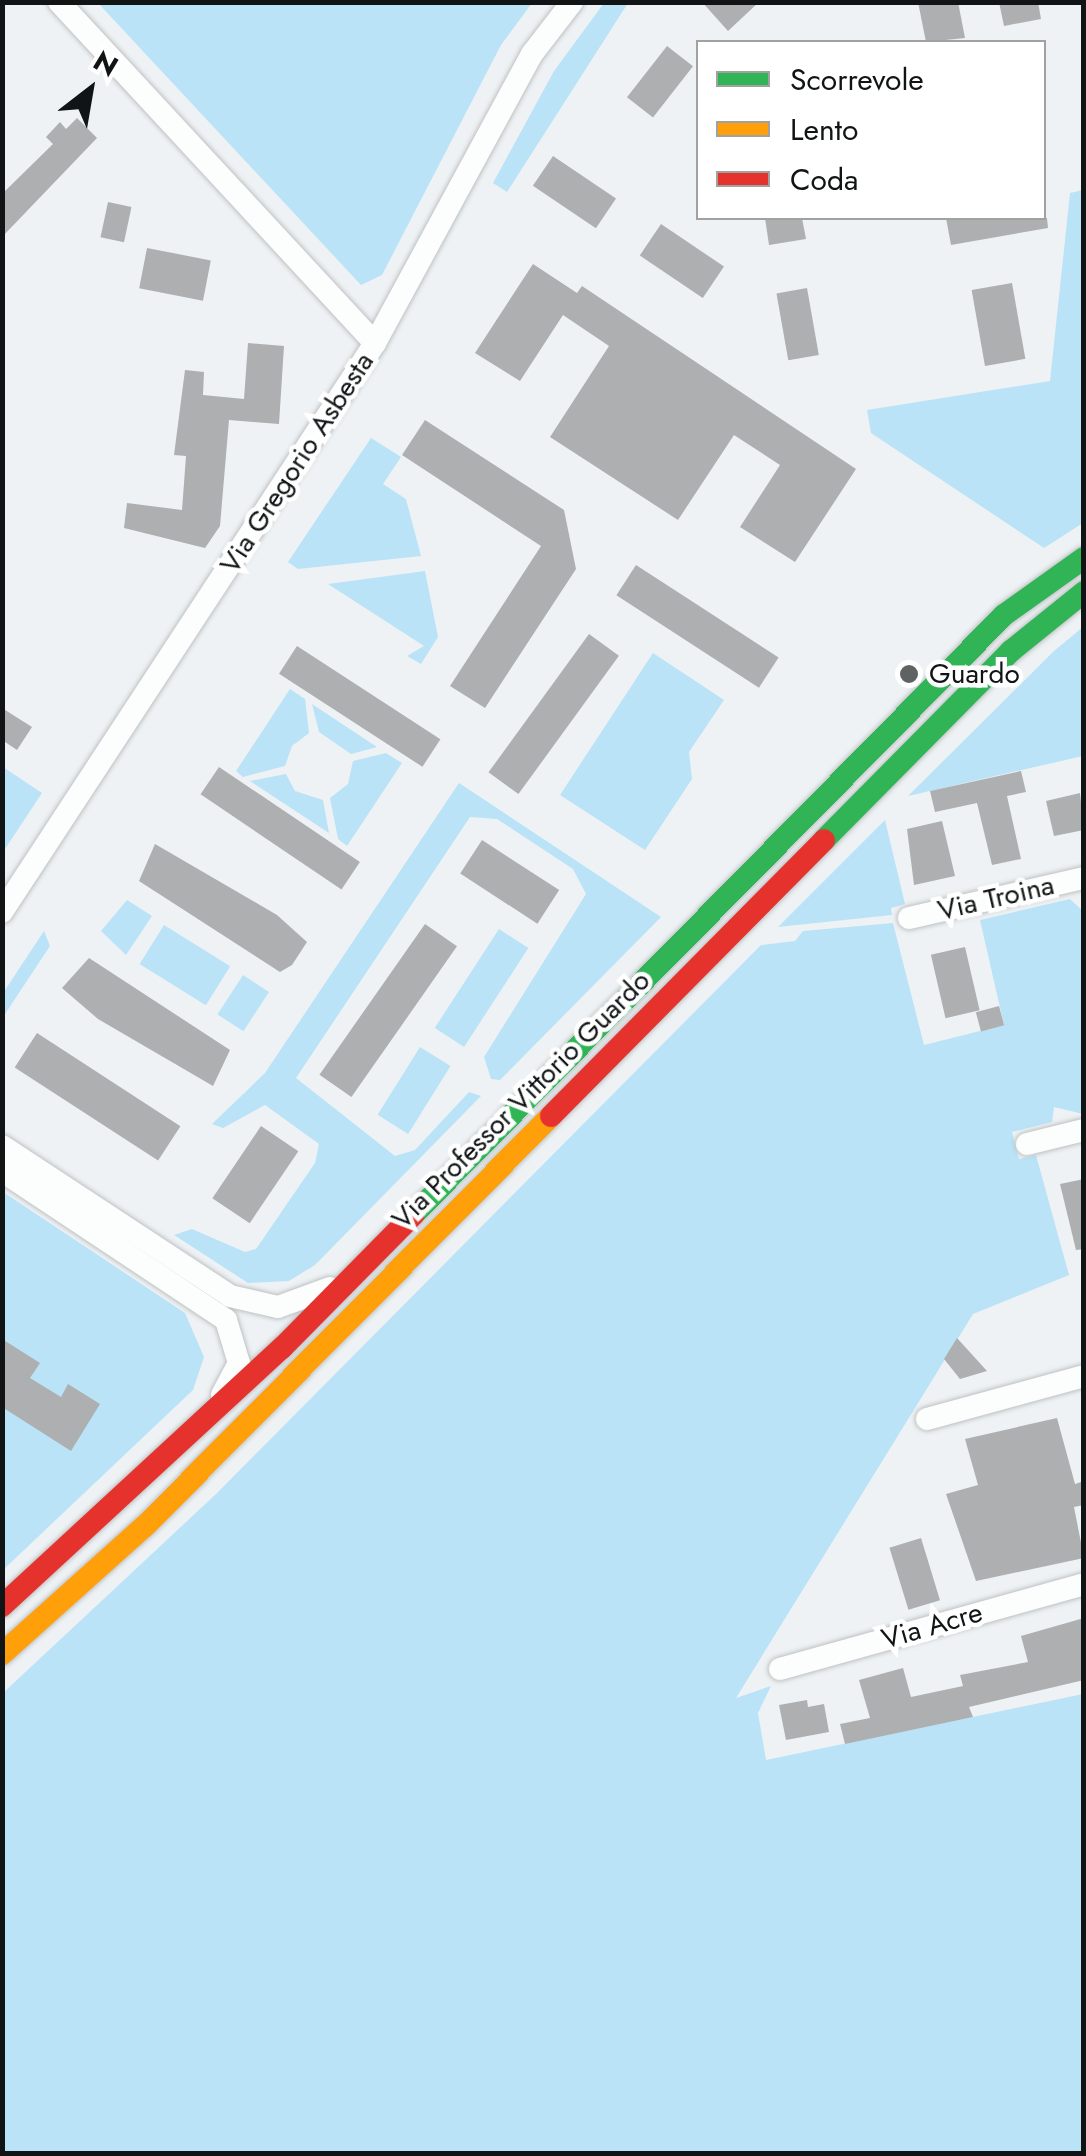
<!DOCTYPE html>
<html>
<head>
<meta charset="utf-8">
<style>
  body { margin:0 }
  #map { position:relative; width:1086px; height:2156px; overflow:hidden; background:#eef2f4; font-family:Jost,sans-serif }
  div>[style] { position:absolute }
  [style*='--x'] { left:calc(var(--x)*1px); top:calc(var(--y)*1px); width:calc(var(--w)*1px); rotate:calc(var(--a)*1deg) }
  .green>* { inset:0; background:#bae3f7; transform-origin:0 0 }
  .building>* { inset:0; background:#adafb1; transform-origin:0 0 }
  .roads { filter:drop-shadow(0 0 2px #bfc2c4) drop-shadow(0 0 2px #bfc2c4) }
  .street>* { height:22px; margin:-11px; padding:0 11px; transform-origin:11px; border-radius:11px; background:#fcfdfd }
  .fast>* { height:22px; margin:-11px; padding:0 11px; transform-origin:11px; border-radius:11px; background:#30b455 }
  .slow>* { height:22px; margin:-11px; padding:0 11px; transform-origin:11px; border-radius:11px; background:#ff9f0a }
  .jam>* { height:22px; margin:-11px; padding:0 11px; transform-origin:11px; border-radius:11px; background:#e5322d }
  .dots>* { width:28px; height:28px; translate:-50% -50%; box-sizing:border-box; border:5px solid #fff; border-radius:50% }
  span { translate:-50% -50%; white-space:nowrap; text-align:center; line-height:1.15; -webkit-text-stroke:9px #fff; paint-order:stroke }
  .street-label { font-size:28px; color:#111415 }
  .poi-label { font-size:28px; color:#111415 }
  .left { translate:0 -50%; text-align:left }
  .frame { position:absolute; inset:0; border:5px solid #111415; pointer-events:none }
  .legend { position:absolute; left:696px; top:40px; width:350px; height:180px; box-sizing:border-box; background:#fff; border:2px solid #a0a1a1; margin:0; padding:12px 18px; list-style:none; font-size:30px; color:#111415 }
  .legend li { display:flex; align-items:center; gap:20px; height:50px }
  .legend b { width:50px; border:2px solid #a0a1a1 }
  .north { position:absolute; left:40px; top:40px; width:100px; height:100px; -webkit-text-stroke:8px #fff; paint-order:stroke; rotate:31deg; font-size:28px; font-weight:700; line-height:40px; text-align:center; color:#111415 }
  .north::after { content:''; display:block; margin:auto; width:35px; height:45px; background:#111415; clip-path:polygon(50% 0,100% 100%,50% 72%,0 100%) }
</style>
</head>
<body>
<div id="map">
  <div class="green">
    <div style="clip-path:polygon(98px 3px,532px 3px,501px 45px,382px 275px,361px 285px)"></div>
    <div style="clip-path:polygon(604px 3px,628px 3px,507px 192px,493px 183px,554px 71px)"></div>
    <div style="clip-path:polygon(1083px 190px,1083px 523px,1044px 548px,871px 433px,867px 410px,1050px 381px,1070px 193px)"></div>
    <div style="clip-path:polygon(371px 438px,401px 457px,383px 484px,406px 499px,421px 556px,298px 569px,288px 562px)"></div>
    <div style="clip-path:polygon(425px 571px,438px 637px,421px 664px,407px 656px,424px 646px,328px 584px)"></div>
    <div style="clip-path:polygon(1083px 627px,1083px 756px,908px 796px,1054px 651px)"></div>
    <div style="clip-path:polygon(653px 653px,724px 700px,689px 752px,692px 779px,645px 850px,560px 795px)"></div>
    <div style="clip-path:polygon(290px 689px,305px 699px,309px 733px,292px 746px,285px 766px,243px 777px,236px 771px)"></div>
    <div style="clip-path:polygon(312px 704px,377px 747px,351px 754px,319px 732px)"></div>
    <div style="clip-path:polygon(386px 753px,402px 763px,347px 846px,338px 839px,330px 798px,348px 784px,353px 761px)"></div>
    <div style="clip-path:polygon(3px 767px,42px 793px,3px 852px)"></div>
    <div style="clip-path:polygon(286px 774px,295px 791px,323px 800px,329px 833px,250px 781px)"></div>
    <div style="clip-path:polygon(459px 783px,661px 917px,500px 1080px,491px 1079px,484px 1057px,586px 894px,573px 869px,497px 819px,470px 817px,296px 1078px,395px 1156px,415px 1150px,469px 1092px,481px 1096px,315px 1265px,289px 1281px,248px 1283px,174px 1235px,192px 1229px,245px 1252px,256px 1249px,315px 1163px,319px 1144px,265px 1105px,223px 1128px,212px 1124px,265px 1073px)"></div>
    <div style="clip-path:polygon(885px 820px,905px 904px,891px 908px,892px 915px,778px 927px)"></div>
    <div style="clip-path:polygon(1070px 899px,1083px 911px,1083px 1114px,1054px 1107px,1052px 1122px,1012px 1132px,1019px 1159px,1036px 1155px,1069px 1275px,973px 1314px,736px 1698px,771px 1686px,758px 1713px,766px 1760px,1083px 1694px,1083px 2153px,3px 2154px,3px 1693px,216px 1494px,761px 945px,795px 941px,803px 931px,893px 923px,924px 1045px,1004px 1025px,980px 920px)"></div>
    <div style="clip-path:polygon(127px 900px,152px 916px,126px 955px,101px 931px)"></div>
    <div style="left:164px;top:925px;width:78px;height:46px;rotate:32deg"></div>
    <div style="left:499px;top:929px;width:35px;height:118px;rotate:33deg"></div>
    <div style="clip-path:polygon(44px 931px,50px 946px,3px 1017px,3px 993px)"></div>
    <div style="left:243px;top:975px;width:31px;height:47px;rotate:33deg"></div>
    <div style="left:420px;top:1047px;width:36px;height:80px;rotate:32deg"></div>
    <div style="clip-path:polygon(3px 1192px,185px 1313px,204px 1357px,193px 1390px,3px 1570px)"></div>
  </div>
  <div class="building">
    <div style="clip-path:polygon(702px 2px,759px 2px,728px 31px)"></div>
    <div style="clip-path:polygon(918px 2px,958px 2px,965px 38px,926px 42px)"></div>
    <div style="clip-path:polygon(999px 2px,1038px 2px,1041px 19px,1004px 26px)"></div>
    <div style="left:667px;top:46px;width:33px;height:65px;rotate:38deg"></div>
    <div style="clip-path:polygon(77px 118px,97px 138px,2px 237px,2px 194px,53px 144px,46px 137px,60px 122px,66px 129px)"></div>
    <div style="left:553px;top:156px;width:76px;height:36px;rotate:34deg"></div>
    <div style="left:108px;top:202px;width:24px;height:36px;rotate:12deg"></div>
    <div style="clip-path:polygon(765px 218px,802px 218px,806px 239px,769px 245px)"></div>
    <div style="clip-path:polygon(946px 218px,1047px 218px,1048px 228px,951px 245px)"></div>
    <div style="left:661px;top:224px;width:76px;height:38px;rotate:34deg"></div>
    <div style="left:147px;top:248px;width:65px;height:41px;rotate:11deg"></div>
    <div style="clip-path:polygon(533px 264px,577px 293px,582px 286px,856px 469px,795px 562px,740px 527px,780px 465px,734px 435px,678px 520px,550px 437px,609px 346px,563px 315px,520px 381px,475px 353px)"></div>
    <div style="left:1012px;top:283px;width:77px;height:41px;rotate:80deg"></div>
    <div style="left:807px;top:288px;width:68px;height:31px;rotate:80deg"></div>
    <div style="clip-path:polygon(248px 343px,284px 346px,279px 424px,229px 420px,220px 526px,205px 548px,124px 528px,127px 503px,182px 510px,186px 456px,174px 455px,185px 370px,204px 372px,203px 395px,244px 399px)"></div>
    <div style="clip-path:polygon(425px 420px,564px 510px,576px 569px,485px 708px,450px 686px,541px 546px,402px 455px)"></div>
    <div style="left:636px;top:565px;width:170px;height:36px;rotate:33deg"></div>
    <div style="left:589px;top:634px;width:37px;height:171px;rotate:36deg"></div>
    <div style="left:297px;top:646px;width:171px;height:33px;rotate:33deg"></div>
    <div style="clip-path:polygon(2px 708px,32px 727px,17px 750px,2px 740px)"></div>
    <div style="left:219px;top:767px;width:170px;height:33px;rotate:34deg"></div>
    <div style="clip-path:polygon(1021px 771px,1026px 792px,1007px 796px,1021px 859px,992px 865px,977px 803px,935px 812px,930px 791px)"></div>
    <div style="clip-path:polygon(1080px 793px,1084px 830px,1054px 836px,1046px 801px)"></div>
    <div style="clip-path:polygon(942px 821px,955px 876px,914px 885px,907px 829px)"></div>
    <div style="left:482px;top:840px;width:92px;height:40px;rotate:33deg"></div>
    <div style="clip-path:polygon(155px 844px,277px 915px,307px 942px,292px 965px,280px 972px,139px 881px)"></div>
    <div style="left:425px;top:924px;width:39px;height:184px;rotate:35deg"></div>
    <div style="left:965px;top:947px;width:65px;height:35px;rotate:77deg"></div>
    <div style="clip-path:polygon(89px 958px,230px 1050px,213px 1086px,98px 1019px,62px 988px)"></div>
    <div style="left:999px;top:1006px;width:20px;height:24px;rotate:75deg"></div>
    <div style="left:37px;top:1033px;width:171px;height:41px;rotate:33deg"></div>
    <div style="left:261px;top:1126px;width:45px;height:87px;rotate:34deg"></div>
    <div style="clip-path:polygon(1084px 1179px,1084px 1249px,1076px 1250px,1060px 1184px)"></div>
    <div style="clip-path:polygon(957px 1338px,987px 1371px,960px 1379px,944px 1359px)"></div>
    <div style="clip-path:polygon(2px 1339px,40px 1363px,30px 1378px,61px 1397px,68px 1384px,100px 1404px,71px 1451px,2px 1407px)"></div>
    <div style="clip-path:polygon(1057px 1418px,1075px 1484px,1084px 1481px,1084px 1505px,1074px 1507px,1084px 1558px,976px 1581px,946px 1494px,978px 1485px,965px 1439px)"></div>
    <div style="left:921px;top:1538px;width:65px;height:33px;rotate:73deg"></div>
    <div style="clip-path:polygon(1084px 1618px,1084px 1680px,969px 1707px,973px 1717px,845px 1744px,840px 1724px,870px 1718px,859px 1680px,903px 1668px,911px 1697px,963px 1686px,960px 1675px,1028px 1662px,1021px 1636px)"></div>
    <div style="clip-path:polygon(807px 1700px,808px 1707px,824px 1704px,829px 1732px,786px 1740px,779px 1705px)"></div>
  </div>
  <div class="roads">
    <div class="street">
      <div style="--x:59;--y:2;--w:465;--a:47.2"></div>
      <div style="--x:2;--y:912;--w:680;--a:-56.75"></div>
      <div style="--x:375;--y:343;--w:329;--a:-61.5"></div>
      <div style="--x:532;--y:54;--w:66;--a:-52.4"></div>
      <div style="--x:909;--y:918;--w:180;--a:-12.9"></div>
      <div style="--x:1027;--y:1144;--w:59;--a:-13.8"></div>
      <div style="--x:2;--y:1146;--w:273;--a:33.3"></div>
      <div style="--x:230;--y:1296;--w:49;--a:12.9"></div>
      <div style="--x:278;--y:1307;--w:55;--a:-20.1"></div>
      <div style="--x:2;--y:1171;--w:269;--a:33.6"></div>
      <div style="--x:226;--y:1320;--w:45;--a:73.2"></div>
      <div style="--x:239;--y:1363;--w:36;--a:118"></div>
      <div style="--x:927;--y:1419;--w:163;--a:-15.3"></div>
      <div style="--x:780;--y:1669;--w:316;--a:-15.6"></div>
    </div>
    <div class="fast">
      <div style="--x:824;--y:840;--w:266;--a:-45.3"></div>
      <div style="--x:1011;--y:651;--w:94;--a:-38.9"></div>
      <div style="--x:413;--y:1215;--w:842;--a:-45.43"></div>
      <div style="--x:1004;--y:615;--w:98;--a:-35.5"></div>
    </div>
    <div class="slow">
      <div style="--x:2;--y:1654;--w:193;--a:-41.9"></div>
      <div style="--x:146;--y:1525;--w:576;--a:-45.28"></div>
    </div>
    <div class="jam">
      <div style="--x:551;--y:1116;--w:388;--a:-45.3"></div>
      <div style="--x:2;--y:1606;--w:381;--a:-42.7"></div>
      <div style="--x:282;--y:1348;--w:187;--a:-45.4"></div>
    </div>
  </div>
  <div class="dots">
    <div style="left:909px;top:674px;background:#5e6263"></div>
  </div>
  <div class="street-label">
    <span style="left:297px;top:463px;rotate:-57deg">Via Gregorio Asbesta</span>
    <span style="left:996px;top:898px;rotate:-13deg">Via Troina</span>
    <span style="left:521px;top:1100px;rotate:-45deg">Via Professor Vittorio Guardo</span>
    <span style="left:932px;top:1626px;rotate:-16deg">Via Acre</span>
  </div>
  <div class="poi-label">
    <span class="left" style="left:929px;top:674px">Guardo</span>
  </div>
  <div class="frame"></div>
  <ul class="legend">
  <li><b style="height:12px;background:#30b455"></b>Scorrevole</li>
  <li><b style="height:12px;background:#ff9f0a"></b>Lento</li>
  <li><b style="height:12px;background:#e5322d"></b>Coda</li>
  </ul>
  <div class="north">N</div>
</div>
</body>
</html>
